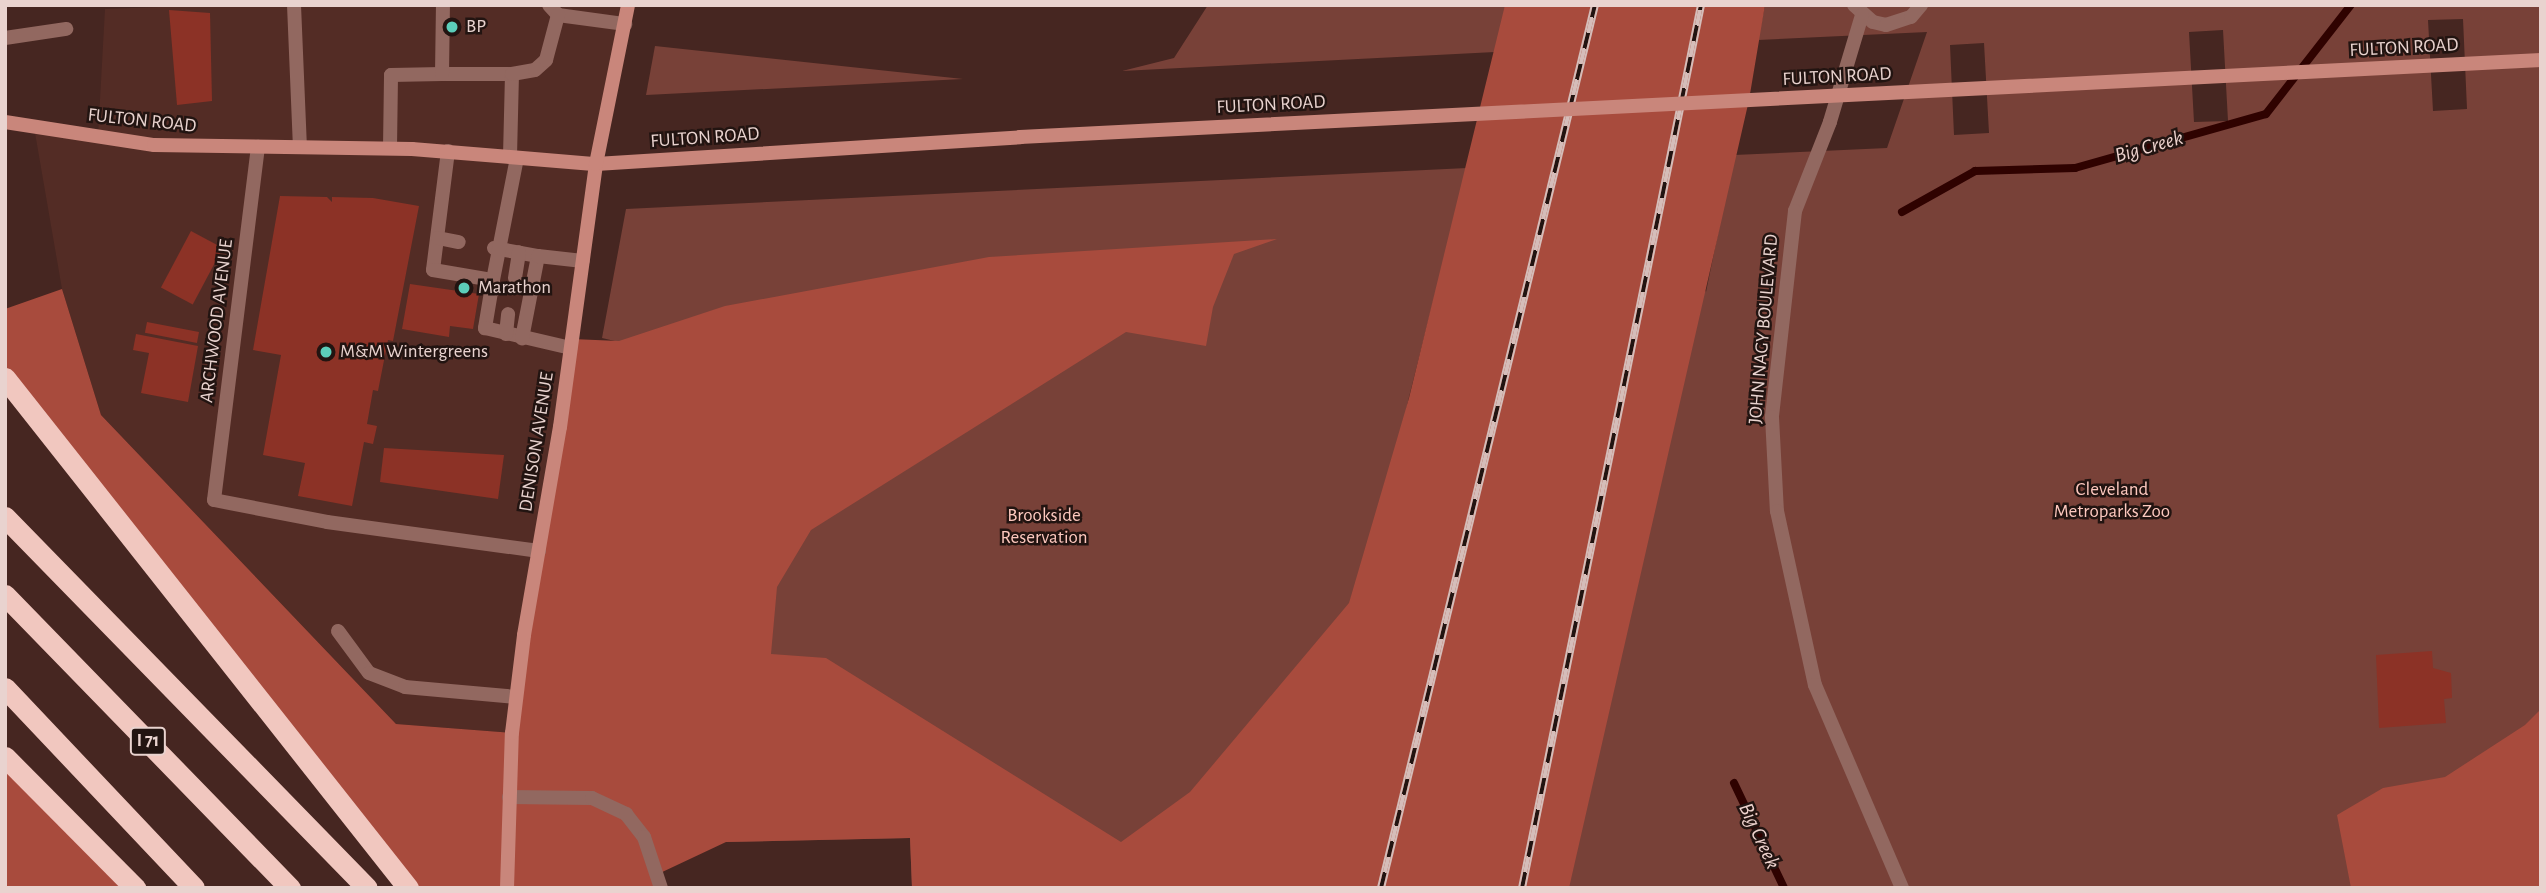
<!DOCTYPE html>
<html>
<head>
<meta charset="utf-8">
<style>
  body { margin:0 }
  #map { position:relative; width:2546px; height:893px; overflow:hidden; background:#462621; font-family:"Alegreya Sans",sans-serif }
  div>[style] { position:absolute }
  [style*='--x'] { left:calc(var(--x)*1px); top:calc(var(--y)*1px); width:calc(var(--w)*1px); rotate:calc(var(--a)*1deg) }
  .built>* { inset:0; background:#532c25 }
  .green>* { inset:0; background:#784138 }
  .forest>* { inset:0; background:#a84b3d }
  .stream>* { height:8px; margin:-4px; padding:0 4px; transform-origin:4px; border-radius:4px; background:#2f0200 }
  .building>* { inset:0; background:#8c3226; transform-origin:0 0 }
  .service>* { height:14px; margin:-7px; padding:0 7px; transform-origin:7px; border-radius:7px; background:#926860 }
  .minor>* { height:14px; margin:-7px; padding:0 7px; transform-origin:7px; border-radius:7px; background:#926860 }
  .secondary>* { height:14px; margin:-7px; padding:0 7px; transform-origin:7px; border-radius:7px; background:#c9867b }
  .motorway>* { height:21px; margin:-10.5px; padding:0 10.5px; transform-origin:10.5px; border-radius:10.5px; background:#f1c7bf }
  .rail>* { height:8px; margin-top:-4px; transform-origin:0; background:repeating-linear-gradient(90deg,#221411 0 16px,#d5bdb9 0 32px); box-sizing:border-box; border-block:2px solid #d5bdb9 }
  .secondary-bridge>* { height:14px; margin:-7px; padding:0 7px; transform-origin:7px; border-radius:7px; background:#c9867b }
  .dots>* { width:19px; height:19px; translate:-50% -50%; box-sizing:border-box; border:4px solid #221411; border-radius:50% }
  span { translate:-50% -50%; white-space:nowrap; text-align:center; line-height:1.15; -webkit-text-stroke:5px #221411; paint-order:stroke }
  .shield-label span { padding:2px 5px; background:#221411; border:2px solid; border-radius:5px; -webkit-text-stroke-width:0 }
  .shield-label { font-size:18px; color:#e9d3cf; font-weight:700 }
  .poi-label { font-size:19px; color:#e9d3cf }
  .left { translate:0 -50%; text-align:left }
  .street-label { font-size:19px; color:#e9d3cf }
  .park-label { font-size:19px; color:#fec9bf }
  .water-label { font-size:21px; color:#eed3ce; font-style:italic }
  .frame { position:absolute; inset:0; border:7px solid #e9d3cf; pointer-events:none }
</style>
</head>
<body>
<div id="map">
  <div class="built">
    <div style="clip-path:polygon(212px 5px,628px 5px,512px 733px,396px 724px,101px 415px,62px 289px,34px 127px,98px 136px,105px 9px)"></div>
  </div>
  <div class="green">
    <div style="clip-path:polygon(1208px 5px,1507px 5px,1495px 52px,1122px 71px,1174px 58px)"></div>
    <div style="clip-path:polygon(evenodd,1765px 5px,2541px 5px,2541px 888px,1567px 888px,1700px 280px,1706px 292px,1734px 155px,1887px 148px,1927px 32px,1758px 40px,1765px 5px,2463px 19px,2467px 109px,2433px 111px,2428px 20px,2463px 19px,1765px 5px,2223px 30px,2228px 121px,2194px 122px,2189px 32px,2223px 30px,1765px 5px,1984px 43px,1989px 133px,1954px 135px,1950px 45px,1984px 43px)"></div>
    <div style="clip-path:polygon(655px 46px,963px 79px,646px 95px)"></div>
    <div style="clip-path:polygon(1467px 168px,1409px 397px,1302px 888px,912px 888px,910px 838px,726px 842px,619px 342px,602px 338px,626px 209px)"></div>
  </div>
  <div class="forest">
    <div style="clip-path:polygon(1505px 5px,1765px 5px,1749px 100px,1569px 888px,912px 888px,910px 838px,726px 842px,658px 874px,661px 888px,408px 888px,5px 378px,5px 309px,62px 289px,101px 415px,396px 724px,512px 733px,572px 339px,619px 341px,725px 306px,989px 257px,1277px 239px,1234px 254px,1213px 307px,1206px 346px,1126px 332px,811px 530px,777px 587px,771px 654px,826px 658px,1121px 842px,1190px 792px,1349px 603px,1409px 398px)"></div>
    <div style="clip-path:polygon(2541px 709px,2541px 888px,2351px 888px,2337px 815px,2383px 788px,2445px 777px,2525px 725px)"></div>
    <div style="clip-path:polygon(5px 761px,135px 888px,5px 888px)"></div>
  </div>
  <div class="stream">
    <div style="--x:1902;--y:212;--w:84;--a:-29.3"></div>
    <div style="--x:1975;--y:171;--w:100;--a:-1.7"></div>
    <div style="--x:2075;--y:168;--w:198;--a:-15.8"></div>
    <div style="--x:2266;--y:114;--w:138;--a:-52.1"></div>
    <div style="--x:1734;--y:783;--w:116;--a:64.5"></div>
  </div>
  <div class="building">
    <div style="clip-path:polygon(169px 10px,210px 13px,212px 101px,177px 105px)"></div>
    <div style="clip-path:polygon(280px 196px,327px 197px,332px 202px,332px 197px,373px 198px,419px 206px,393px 341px,388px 340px,378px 391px,373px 390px,367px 424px,377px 426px,373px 444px,364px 442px,352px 506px,298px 496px,305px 463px,263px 455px,281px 355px,253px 350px)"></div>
    <div style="left:191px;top:231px;width:36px;height:64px;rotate:28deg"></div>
    <div style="clip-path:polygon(410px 284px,479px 294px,473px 329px,450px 326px,449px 337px,402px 329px)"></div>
    <div style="left:147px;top:322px;width:53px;height:11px;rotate:11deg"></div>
    <div style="clip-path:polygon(136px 334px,198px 346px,188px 402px,141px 393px,149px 353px,133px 350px)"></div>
    <div style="clip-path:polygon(384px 448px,504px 455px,498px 499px,380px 482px)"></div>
    <div style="clip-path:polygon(2432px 651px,2433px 668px,2451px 673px,2452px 698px,2444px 699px,2446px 723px,2379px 728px,2376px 655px)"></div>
  </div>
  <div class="service">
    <div style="--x:549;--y:5;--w:13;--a:48"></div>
    <div style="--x:558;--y:15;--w:68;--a:7.7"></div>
    <div style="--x:442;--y:74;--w:70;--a:0"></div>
    <div style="--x:512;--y:74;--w:83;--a:91.4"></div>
    <div style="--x:512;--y:74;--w:23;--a:-10"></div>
    <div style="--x:535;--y:70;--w:15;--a:-42"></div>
    <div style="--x:546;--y:60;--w:47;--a:-75.1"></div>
    <div style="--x:390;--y:148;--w:73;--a:-89.2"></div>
    <div style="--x:391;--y:75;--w:51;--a:-1.1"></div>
    <div style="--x:442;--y:74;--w:69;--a:-89.2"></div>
    <div style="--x:448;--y:151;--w:120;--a:97.2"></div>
    <div style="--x:433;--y:270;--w:61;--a:9.5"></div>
    <div style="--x:493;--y:280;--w:49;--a:99.5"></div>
    <div style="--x:485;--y:328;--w:88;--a:13.1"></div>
    <div style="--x:438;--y:238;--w:21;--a:11"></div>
    <div style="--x:494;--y:248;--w:45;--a:10.3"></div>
    <div style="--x:538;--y:256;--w:84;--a:101"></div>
    <div style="--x:538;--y:256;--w:45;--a:6.3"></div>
    <div style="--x:515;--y:278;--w:26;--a:-81"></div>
    <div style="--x:493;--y:280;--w:124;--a:-78.9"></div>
    <div style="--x:506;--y:334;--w:20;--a:-84"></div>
    <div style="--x:214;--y:500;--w:115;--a:11"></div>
    <div style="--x:327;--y:522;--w:214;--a:7.8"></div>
    <div style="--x:338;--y:631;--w:52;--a:53.6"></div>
    <div style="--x:369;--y:673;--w:39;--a:21"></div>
    <div style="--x:405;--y:687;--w:111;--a:5.1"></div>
  </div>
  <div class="minor">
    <div style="--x:294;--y:5;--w:141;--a:87.6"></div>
    <div style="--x:1854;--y:5;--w:25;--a:42"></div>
    <div style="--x:1873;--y:22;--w:13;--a:13"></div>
    <div style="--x:1886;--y:25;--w:26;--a:-18"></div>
    <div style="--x:1911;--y:17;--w:16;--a:-50"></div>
    <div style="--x:1862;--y:15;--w:112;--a:106.7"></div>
    <div style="--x:1830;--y:122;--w:96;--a:111.5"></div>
    <div style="--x:1795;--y:211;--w:207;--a:96.4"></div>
    <div style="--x:1772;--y:417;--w:94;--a:87"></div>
    <div style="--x:1777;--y:511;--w:178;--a:77.7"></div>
    <div style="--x:1815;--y:685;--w:221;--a:66.8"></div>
    <div style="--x:5;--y:38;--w:62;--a:-8.4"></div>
    <div style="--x:214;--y:500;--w:356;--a:-82.9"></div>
    <div style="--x:509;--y:797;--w:83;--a:0.7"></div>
    <div style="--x:592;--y:798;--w:38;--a:25"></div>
    <div style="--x:626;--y:814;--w:29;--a:52"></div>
    <div style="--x:644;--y:837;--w:54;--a:71.6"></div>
  </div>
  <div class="secondary">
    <div style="--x:5;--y:122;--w:151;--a:8.8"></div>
    <div style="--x:154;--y:145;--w:258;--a:0.9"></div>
    <div style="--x:412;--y:149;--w:185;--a:4.7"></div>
    <div style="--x:596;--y:164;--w:425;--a:-3.6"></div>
    <div style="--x:507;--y:888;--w:155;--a:-88.2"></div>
    <div style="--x:512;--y:733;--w:99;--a:-83"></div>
    <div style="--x:524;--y:635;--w:211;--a:-80.2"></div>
    <div style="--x:560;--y:427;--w:265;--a:-82.2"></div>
    <div style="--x:596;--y:164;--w:162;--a:-78.6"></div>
  </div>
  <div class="motorway">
    <div style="--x:5;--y:378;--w:650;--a:51.68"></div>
    <div style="--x:5;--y:517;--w:518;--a:45.7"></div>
    <div style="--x:5;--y:595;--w:409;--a:45.8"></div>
    <div style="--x:5;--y:688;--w:275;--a:46.6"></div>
    <div style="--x:5;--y:757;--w:185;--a:45.2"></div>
  </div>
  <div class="rail">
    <div style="--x:1381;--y:888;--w:909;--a:-76.38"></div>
    <div style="--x:1522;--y:888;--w:901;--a:-78.54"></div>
  </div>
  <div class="secondary-bridge">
    <div style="--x:1020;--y:137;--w:1523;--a:-2.9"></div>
  </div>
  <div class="dots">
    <div style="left:452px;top:27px;background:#5cceba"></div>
    <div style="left:464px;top:288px;background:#5cceba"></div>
    <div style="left:326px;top:352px;background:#5cceba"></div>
  </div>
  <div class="shield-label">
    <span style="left:148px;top:741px">I 71</span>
  </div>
  <div class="poi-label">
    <span class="left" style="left:466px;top:27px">BP</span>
    <span class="left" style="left:478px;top:288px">Marathon</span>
    <span class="left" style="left:340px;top:352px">M&amp;M Wintergreens</span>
  </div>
  <div class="street-label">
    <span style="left:2404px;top:48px;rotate:-3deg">FULTON ROAD</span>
    <span style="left:1837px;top:77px;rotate:-3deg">FULTON ROAD</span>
    <span style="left:1271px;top:105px;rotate:-3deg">FULTON ROAD</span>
    <span style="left:142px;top:121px;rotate:6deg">FULTON ROAD</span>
    <span style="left:705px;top:138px;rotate:-4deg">FULTON ROAD</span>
    <span style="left:217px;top:321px;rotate:-83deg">ARCHWOOD AVENUE</span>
    <span style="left:1764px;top:329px;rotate:-85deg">JOHN NAGY BOULEVARD</span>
    <span style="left:537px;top:442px;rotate:-81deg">DENISON AVENUE</span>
  </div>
  <div class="park-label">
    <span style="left:2112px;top:501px">Cleveland<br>Metroparks Zoo</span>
    <span style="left:1044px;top:527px">Brookside<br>Reservation</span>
  </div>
  <div class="water-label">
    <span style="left:2149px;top:147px;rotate:-16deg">Big Creek</span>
    <span style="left:1759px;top:836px;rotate:65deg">Big Creek</span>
  </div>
  <div class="frame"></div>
</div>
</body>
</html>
